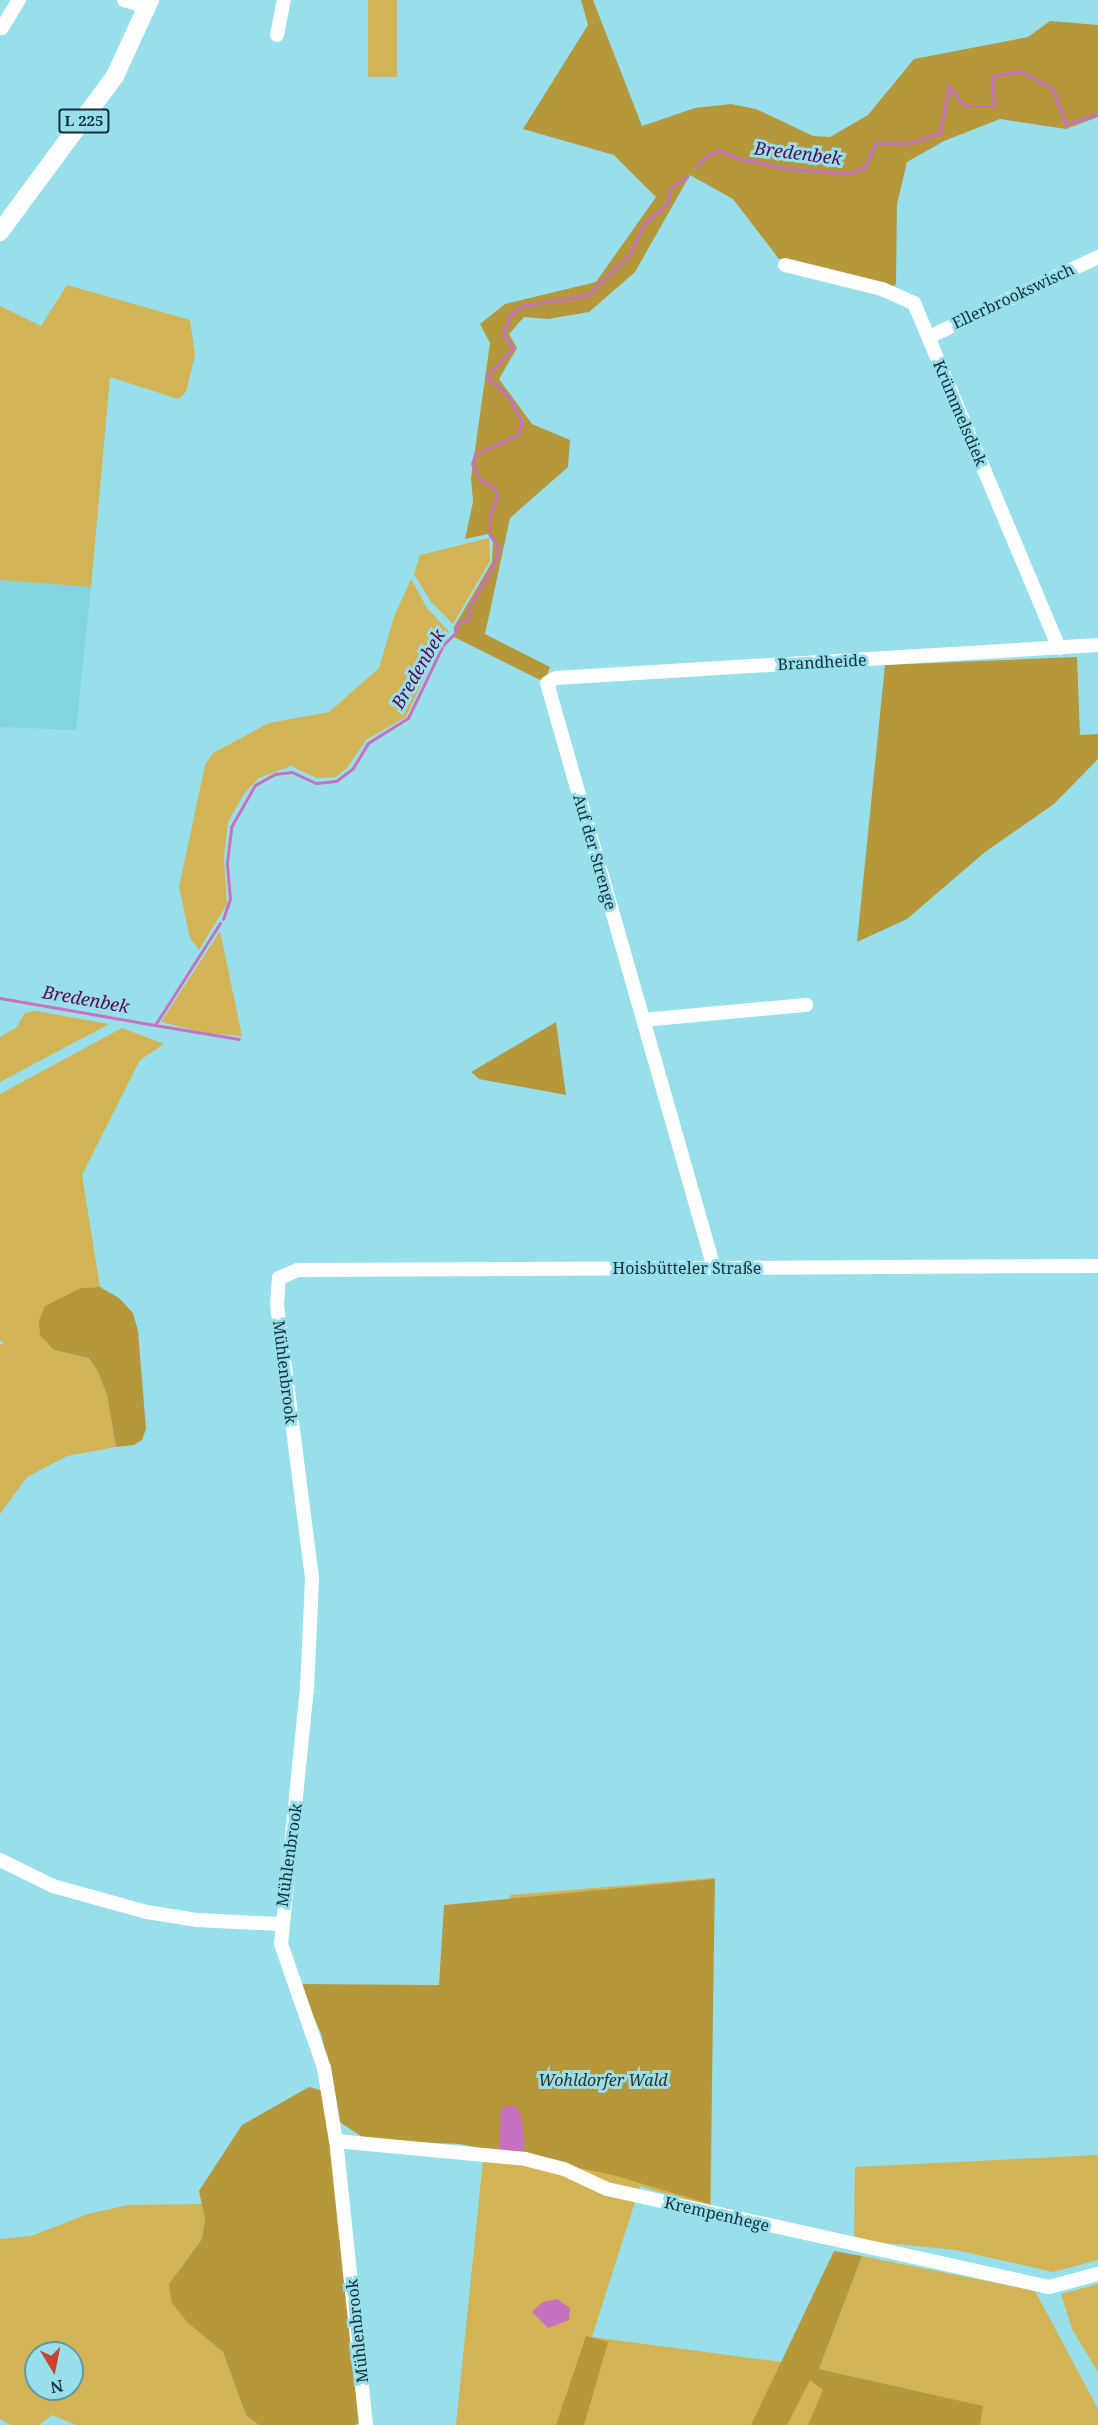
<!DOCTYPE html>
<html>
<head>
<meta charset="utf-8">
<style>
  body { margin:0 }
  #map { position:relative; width:1098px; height:2425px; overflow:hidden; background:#98dfec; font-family:"Noto Serif",serif }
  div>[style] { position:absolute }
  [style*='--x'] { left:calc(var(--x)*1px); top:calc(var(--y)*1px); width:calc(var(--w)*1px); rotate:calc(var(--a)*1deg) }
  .built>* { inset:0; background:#82d4e3 }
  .green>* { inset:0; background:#d2b355; transform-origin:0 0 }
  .forest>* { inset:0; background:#b5973c }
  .water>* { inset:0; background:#c672be }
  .stream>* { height:3px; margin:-1.5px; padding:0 1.5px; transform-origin:1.5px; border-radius:1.5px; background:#c672be }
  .minor>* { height:14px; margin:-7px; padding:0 7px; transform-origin:7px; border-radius:7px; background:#fff }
  .major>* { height:18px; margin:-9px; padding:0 9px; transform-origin:9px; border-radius:9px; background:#fff }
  span { translate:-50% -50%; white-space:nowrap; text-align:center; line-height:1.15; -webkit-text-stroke:6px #98dfec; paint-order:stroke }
  .shield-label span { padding:2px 4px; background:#98dfec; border:2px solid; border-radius:4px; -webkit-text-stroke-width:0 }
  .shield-label { font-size:15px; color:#143137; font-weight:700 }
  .street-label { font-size:16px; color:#143137 }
  .park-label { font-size:16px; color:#38301c; font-style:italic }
  .water-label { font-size:18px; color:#5a0a55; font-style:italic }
  .north { position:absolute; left:24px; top:2341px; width:60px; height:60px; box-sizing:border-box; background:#98dfec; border:2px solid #6399a4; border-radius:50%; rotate:170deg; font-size:16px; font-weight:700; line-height:24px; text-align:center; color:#143137 }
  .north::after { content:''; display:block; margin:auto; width:21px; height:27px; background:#cc402d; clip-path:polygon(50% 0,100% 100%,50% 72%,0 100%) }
</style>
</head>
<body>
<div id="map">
  <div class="built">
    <div style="clip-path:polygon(0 580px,91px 587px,76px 730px,0 727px)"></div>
  </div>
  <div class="green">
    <div style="left:368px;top:0;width:29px;height:77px"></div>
    <div style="clip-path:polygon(67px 285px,190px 320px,195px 355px,186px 392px,178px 399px,110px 377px,91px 587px,0 580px,0 306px,41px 326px)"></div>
    <div style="clip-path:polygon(489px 538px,490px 561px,453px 624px,431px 602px,414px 574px,420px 555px)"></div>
    <div style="clip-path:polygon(411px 579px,427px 608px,449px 632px,440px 643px,406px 717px,366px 740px,347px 768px,336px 777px,316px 778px,291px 766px,259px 778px,244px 794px,228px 822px,224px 857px,227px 904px,199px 950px,190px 938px,179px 887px,205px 765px,213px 753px,269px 723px,329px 712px,379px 668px,394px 617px)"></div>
    <div style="clip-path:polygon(220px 931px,242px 1036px,206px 1033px,161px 1022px)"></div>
    <div style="clip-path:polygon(36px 1011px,109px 1024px,0 1082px,0 1037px,16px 1028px,25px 1013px)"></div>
    <div style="clip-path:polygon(122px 1028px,164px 1044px,140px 1060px,82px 1175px,100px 1287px,81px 1288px,54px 1350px,87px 1358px,97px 1370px,107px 1395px,116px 1447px,67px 1456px,27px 1477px,0 1514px,0 1345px,4px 1343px,0 1340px,0 1094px)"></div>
    <div style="clip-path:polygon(714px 1878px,711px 2208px,640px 2186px,592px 2337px,782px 2362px,983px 2406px,819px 2369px,862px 2256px,1035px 2291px,1098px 2409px,1098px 2425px,456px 2425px,510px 1895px)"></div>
    <div style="clip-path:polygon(1098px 2155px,1098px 2260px,1053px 2272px,956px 2250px,854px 2240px,855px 2167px)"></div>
    <div style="clip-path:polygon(evenodd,202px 2204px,205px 2219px,202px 2239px,181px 2267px,188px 2323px,223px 2352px,246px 2415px,259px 2425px,76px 2425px,52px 2415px,39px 2425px,11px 2425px,0 2419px,0 2239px,31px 2236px,88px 2214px,128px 2205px,202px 2204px,36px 2353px,72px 2353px,72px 2389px,36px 2389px,36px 2353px)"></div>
    <div style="clip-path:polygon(1098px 2284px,1098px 2372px,1072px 2329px,1061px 2294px)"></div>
  </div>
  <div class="forest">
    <div style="clip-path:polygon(581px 0,593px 0,642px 126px,695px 108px,731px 104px,756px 109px,813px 136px,830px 137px,868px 115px,914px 59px,1028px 37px,1050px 21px,1098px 25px,1098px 117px,1066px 129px,1000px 119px,944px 141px,907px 162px,897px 204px,896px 284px,890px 288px,779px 259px,733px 199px,690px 175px,635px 272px,611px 293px,589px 312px,548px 319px,524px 317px,509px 334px,517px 348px,499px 379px,532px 424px,570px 440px,568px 467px,510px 518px,485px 634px,550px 667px,544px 682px,454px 637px,454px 627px,492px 562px,493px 541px,488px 534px,465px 539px,473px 502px,471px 478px,490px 343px,480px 324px,505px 304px,596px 282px,656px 197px,614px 155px,523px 129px,588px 25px)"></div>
    <div style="clip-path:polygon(1077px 657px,1080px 735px,1098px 734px,1098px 759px,1054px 804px,985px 852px,907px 919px,857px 942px,885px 665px)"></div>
    <div style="clip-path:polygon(556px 1022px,566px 1095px,479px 1079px,471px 1072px)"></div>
    <div style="clip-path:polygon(100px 1287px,119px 1298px,133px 1313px,138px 1331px,146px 1429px,142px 1440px,134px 1445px,116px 1447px,107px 1395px,97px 1370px,88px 1358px,54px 1350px,40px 1335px,39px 1321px,45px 1306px,81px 1288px)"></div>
    <div style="clip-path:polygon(715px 1879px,710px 2204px,613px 2175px,460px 2144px,367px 2140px,338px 2121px,322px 2036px,299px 1984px,439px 1985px,444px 1905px)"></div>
    <div style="clip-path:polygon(309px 2087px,324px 2091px,363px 2421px,355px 2425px,259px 2425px,246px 2415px,223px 2352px,188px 2323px,172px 2303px,169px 2284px,202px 2239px,205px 2219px,199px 2191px,242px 2125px)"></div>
    <div style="clip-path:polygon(834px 2251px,862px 2256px,819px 2369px,983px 2406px,980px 2425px,808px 2425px,823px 2390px,810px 2380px,787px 2425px,751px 2425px)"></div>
    <div style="clip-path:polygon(586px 2336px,608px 2342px,584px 2425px,556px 2425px)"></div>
  </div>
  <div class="water">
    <div style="clip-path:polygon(515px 2105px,521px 2115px,525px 2146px,522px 2152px,499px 2149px,501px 2108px)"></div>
    <div style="clip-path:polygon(557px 2299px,570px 2308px,569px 2320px,548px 2328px,532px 2312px,543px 2302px)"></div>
  </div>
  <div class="stream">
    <div style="--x:696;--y:167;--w:16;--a:-47"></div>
    <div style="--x:707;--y:155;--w:14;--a:-17"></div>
    <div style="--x:720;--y:151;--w:18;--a:22"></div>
    <div style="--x:737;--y:158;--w:53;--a:11.9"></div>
    <div style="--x:789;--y:169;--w:59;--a:3.9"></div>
    <div style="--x:848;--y:173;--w:17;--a:-17"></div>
    <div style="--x:864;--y:168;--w:28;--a:-64"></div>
    <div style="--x:876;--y:143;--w:32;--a:0"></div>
    <div style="--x:908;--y:143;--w:34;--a:-17"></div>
    <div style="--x:940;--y:133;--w:48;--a:-79.2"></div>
    <div style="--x:949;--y:86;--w:25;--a:53"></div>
    <div style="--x:964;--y:106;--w:30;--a:0"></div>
    <div style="--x:994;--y:106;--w:30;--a:-94"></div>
    <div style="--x:992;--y:76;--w:28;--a:-10"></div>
    <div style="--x:1020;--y:71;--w:36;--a:28"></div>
    <div style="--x:1052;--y:88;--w:39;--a:69"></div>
    <div style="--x:1066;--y:124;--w:34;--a:-17"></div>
    <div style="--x:223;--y:919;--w:21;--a:-71"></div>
    <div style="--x:230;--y:899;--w:37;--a:-95"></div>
    <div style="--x:227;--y:862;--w:35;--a:-83"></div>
    <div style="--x:231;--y:827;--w:48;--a:-60.3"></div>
    <div style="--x:255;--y:785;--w:23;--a:-29"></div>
    <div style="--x:275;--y:774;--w:17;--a:-7"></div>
    <div style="--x:292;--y:772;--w:26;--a:25"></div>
    <div style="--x:316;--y:783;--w:20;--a:-6"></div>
    <div style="--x:336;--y:781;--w:21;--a:-37"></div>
    <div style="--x:353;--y:768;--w:29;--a:-59"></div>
    <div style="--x:368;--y:743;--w:47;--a:-32"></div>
    <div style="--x:408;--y:718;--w:81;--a:-64.4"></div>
    <div style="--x:443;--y:645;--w:17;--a:-45"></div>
    <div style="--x:455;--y:633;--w:10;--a:-73"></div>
    <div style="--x:458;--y:623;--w:11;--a:-22"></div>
    <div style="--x:468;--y:619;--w:13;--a:-81"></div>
    <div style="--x:470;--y:606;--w:48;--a:-60.3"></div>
    <div style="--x:494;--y:564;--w:17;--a:-73"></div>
    <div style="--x:499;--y:548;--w:16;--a:-125"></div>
    <div style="--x:490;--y:535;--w:20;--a:-90"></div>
    <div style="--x:490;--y:515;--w:18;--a:-68"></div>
    <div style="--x:497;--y:498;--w:11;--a:-105"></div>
    <div style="--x:494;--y:487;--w:15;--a:-152"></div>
    <div style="--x:481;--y:480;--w:18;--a:-119"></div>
    <div style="--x:472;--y:464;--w:10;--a:-73"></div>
    <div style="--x:475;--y:454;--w:47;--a:-23.8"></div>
    <div style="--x:518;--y:435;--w:14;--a:-73"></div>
    <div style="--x:522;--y:422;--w:30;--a:-118"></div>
    <div style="--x:508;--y:396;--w:29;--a:-139"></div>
    <div style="--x:486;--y:377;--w:40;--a:-47"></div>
    <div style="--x:513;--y:348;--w:17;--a:-126"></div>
    <div style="--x:503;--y:334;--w:20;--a:-70"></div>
    <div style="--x:510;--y:315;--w:15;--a:-37"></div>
    <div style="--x:522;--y:306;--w:67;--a:-9.5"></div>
    <div style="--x:588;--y:295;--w:59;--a:-44.3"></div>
    <div style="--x:630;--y:254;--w:33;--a:-65"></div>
    <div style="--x:644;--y:224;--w:30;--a:-41"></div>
    <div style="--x:667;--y:204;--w:17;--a:-77"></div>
    <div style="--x:671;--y:187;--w:19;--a:-32"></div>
    <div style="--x:0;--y:998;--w:157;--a:9.9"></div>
    <div style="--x:155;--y:1025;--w:121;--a:-57.5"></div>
    <div style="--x:155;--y:1025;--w:85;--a:9.5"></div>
  </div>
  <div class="minor">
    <div style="--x:124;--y:0;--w:24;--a:17"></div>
    <div style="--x:2;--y:28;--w:33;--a:-59"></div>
    <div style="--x:277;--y:35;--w:36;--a:-79"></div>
    <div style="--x:785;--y:265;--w:100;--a:13.9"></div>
    <div style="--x:882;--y:289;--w:35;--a:24"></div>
    <div style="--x:914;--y:303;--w:374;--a:67.2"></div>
    <div style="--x:929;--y:337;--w:187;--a:-25.3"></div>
    <div style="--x:643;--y:1020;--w:164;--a:-5.3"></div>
    <div style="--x:714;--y:1268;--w:608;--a:-105.93"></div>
    <div style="--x:547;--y:683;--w:10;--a:-29"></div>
    <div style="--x:556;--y:678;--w:543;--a:-3.48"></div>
    <div style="--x:0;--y:1860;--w:59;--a:26.1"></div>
    <div style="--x:53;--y:1886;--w:98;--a:15.5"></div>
    <div style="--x:147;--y:1912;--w:51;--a:9.1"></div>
    <div style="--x:197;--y:1920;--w:83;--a:2.8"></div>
    <div style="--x:336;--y:2141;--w:190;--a:5.4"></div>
    <div style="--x:525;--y:2159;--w:40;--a:14.4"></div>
    <div style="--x:564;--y:2169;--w:47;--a:24.9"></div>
    <div style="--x:607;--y:2189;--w:453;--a:12.5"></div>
    <div style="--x:1049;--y:2287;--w:51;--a:-14.9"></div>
    <div style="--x:366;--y:2425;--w:286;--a:-96"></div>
    <div style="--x:336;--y:2141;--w:74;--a:-99.3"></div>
    <div style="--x:324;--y:2068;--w:131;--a:-109.1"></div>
    <div style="--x:281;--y:1944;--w:255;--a:-84.2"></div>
    <div style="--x:307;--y:1690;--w:112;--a:-87.4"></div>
    <div style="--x:312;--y:1578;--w:275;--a:-97.3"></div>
    <div style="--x:277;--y:1305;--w:27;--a:-86"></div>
    <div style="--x:279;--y:1278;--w:21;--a:-23"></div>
    <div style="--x:298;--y:1270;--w:800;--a:-0.29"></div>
  </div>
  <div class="major">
    <div style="--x:0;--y:232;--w:194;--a:-53.6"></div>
    <div style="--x:115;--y:76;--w:84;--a:-65.3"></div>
  </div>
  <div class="shield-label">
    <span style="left:84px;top:121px">L 225</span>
  </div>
  <div class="street-label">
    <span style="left:1013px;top:296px;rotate:-25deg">Ellerbrookswisch</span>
    <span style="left:960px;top:413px;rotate:67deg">Krümmelsdiek</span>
    <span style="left:822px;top:662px;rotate:-3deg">Brandheide</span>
    <span style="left:595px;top:852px;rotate:74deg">Auf der Strenge</span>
    <span style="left:687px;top:1268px">Hoisbütteler Straße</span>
    <span style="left:285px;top:1372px;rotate:83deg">Mühlenbrook</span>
    <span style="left:289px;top:1855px;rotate:-82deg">Mühlenbrook</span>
    <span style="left:717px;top:2214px;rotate:13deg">Krempenhege</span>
    <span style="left:357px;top:2331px;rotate:-96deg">Mühlenbrook</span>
  </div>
  <div class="park-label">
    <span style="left:603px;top:2080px">Wohldorfer Wald</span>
  </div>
  <div class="water-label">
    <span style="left:798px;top:153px;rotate:7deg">Bredenbek</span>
    <span style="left:418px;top:669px;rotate:-60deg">Bredenbek</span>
    <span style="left:86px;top:999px;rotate:10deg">Bredenbek</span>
  </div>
  <div class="north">N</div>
</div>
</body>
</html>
